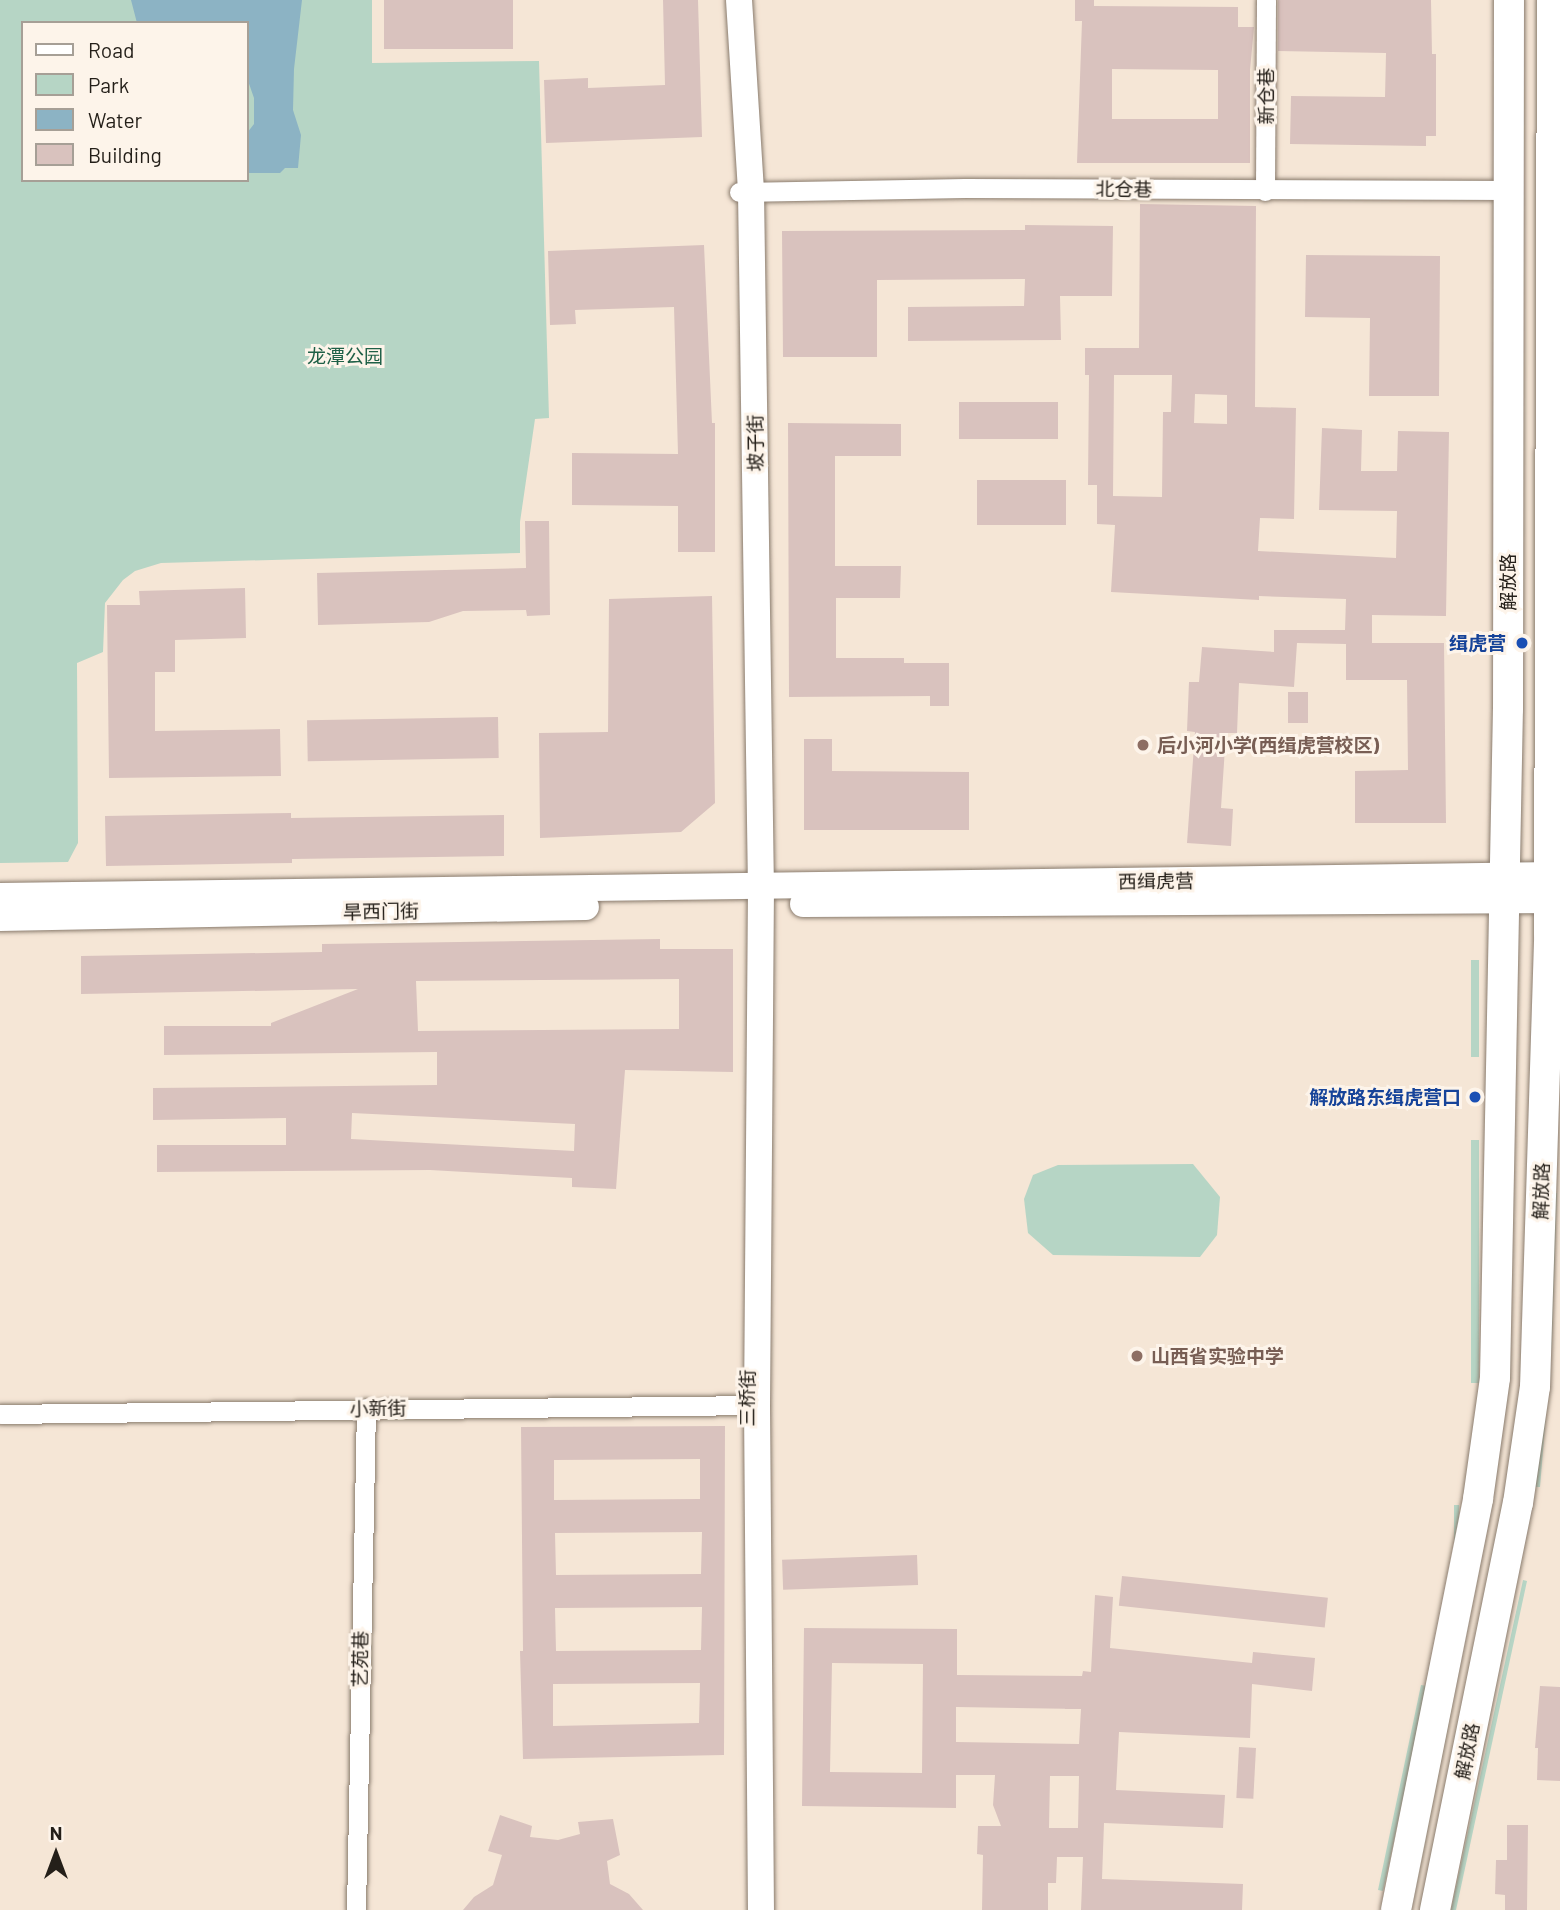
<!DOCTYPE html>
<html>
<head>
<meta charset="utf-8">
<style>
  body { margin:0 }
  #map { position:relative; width:1560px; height:1910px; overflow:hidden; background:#f5e6d6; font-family:Barlow,"Noto Sans SC",sans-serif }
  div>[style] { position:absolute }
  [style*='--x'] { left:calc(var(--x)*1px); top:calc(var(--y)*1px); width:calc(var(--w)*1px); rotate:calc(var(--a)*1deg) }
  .green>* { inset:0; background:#b6d5c5; transform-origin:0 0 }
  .water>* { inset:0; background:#8cb3c4 }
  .building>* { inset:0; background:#d9c2be; transform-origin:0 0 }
  .roads { filter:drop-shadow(0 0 2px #897b6d) drop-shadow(0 0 2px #897b6d) }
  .street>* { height:19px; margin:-9.5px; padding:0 9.5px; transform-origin:9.5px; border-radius:9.5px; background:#fff }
  .secondary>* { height:26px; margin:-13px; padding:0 13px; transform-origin:13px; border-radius:13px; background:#fff }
  .primary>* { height:30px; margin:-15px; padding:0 15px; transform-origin:15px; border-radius:15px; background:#fff }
  .dots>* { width:19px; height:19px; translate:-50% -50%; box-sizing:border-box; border:4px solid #fdf4ea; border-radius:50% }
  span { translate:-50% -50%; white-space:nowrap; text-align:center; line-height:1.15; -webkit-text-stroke:6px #fdf4ea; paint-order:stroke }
  .street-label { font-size:19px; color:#241f19 }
  .park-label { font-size:19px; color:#1f6047 }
  .transit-label { font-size:19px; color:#164399; font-weight:700 }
  .right { translate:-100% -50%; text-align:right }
  .education-label { font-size:19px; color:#785e54; font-weight:700 }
  .left { translate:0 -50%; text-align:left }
  .legend { position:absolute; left:21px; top:21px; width:228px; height:161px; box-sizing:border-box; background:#fdf4ea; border:2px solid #a69f96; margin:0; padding:9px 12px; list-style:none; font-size:21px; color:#241f19 }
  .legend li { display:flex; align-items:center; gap:14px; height:35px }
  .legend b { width:35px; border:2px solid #a69f96 }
  .north { position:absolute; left:21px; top:1819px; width:70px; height:70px; -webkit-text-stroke:5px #fdf4ea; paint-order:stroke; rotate:0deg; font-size:19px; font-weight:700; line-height:28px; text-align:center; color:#241f19 }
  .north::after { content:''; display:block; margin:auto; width:24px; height:32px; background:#241f19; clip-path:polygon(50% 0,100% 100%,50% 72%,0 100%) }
</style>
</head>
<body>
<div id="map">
  <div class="green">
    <div style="clip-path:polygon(evenodd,0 0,372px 0,372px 63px,539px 61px,549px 418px,535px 419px,520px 522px,520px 553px,161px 563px,135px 571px,123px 580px,105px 603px,103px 652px,77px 663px,78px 843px,68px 862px,0 863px,0 0,23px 23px,247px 23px,247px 180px,23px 180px,23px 23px)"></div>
    <div style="left:1471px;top:960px;width:8px;height:97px"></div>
    <div style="left:1471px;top:1140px;width:8px;height:243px"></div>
    <div style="clip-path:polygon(1193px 1164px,1220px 1197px,1217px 1235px,1200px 1257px,1053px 1255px,1028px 1233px,1024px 1199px,1033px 1175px,1058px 1165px)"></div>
    <div style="clip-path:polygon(1550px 1193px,1557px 1193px,1552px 1341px,1540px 1487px,1535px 1487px)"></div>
    <div style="left:1454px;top:1505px;width:5px;height:45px"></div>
    <div style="clip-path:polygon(1523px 1580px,1527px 1581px,1456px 1910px,1451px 1910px)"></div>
    <div style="clip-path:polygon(1421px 1685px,1427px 1686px,1383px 1891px,1378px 1890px)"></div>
  </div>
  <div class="water">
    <div style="clip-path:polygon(131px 0,302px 0,294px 69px,293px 110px,301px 135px,298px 168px,285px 168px,280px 173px,247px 173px,247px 133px,254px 124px,254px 98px,247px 78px,247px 23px,137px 23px)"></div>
  </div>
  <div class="building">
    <div style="left:384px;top:0;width:129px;height:49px"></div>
    <div style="clip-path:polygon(663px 0,698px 0,702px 137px,546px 143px,544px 80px,588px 78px,588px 88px,665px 85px)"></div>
    <div style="clip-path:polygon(evenodd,1075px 0,1094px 0,1094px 6px,1238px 7px,1238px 27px,1254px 27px,1250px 70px,1250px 163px,1077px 163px,1082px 21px,1075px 21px,1075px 0,1112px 69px,1218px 70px,1218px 119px,1112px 119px,1112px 69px)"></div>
    <div style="clip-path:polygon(1278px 0,1431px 0,1432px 54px,1436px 54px,1436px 136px,1426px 136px,1426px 146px,1290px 144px,1291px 96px,1385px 97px,1386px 53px,1278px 51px)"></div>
    <div style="clip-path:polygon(evenodd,1140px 204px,1256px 206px,1255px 407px,1296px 408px,1294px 519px,1260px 518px,1258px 551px,1396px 558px,1397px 511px,1319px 510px,1322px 428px,1362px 430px,1361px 471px,1397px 471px,1398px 431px,1449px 432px,1446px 616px,1372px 615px,1372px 643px,1444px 643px,1446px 823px,1355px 823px,1355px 771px,1408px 770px,1407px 680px,1346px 680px,1346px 644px,1297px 643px,1294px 687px,1239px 683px,1237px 733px,1226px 733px,1221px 808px,1233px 809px,1231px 846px,1187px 843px,1195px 732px,1187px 731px,1189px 682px,1199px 682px,1202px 647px,1274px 652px,1274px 630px,1345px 630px,1346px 599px,1259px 596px,1259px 600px,1111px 592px,1115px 525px,1097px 524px,1097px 485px,1088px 485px,1089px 375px,1085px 375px,1085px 348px,1139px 348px,1140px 204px,1114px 375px,1172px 375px,1171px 412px,1163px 412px,1162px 497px,1113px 496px,1114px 375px,1140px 204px,1195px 394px,1227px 395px,1227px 424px,1194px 423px,1195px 394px)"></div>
    <div style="clip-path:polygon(1025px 225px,1113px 226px,1112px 296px,1060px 296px,1061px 340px,908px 341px,908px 307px,1024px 306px,1025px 279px,877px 280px,877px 357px,783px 357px,782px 231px,1025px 230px)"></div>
    <div style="clip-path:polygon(704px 245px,712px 423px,715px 423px,715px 552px,678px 552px,678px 506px,572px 505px,572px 453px,678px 454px,674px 307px,575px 310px,576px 324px,550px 325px,548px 251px)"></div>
    <div style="clip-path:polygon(1306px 255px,1440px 256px,1439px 396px,1369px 396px,1370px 318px,1305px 317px)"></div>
    <div style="left:1058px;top:402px;width:37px;height:99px;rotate:90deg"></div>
    <div style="clip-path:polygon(788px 423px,901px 424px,901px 456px,835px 456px,835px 566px,901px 566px,900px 598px,836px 598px,836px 658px,904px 658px,904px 663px,949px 663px,949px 706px,930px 706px,930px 696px,789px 697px)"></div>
    <div style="left:1066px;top:480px;width:45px;height:89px;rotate:90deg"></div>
    <div style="clip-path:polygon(525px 521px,549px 521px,550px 615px,527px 616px,526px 610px,463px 611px,429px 622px,318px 625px,317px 573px,526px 568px)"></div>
    <div style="clip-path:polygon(245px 588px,246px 638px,175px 640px,175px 672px,155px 672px,155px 731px,280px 729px,281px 776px,109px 778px,107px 605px,140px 605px,139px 591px)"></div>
    <div style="clip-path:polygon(712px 596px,715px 803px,681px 832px,540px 838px,539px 733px,608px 732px,609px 599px)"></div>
    <div style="left:1288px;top:692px;width:20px;height:31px"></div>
    <div style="left:498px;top:717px;width:41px;height:191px;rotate:89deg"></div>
    <div style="clip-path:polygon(804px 739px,832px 739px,832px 771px,969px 772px,969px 830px,804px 830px)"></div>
    <div style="clip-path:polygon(291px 813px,291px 818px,504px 815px,504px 856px,292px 859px,292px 863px,106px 866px,105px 816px)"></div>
    <div style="clip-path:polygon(evenodd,660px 939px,660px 949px,733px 949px,733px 1072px,625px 1070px,616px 1189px,572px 1187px,572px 1178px,430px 1170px,157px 1172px,157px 1145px,286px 1145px,286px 1118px,153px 1120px,153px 1088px,437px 1085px,437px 1052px,164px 1055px,164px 1026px,271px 1026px,271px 1023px,358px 989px,81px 994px,81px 956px,322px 952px,322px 944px,660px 939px,679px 979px,679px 1029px,418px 1031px,416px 981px,679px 979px,660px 939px,352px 1113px,575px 1124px,574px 1151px,351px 1139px,352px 1113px)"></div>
    <div style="clip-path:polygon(evenodd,725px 1426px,724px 1755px,523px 1759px,520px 1651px,523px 1651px,521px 1427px,725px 1426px,700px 1459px,700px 1499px,554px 1500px,554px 1460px,700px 1459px,725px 1426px,702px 1532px,701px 1574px,556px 1575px,555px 1533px,702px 1532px,725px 1426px,702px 1607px,701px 1650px,556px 1651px,555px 1608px,702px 1607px,725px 1426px,700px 1683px,699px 1723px,553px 1726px,553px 1684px,700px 1683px)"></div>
    <div style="left:917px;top:1555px;width:30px;height:135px;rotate:88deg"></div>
    <div style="left:1122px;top:1576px;width:207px;height:30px;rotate:6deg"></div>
    <div style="clip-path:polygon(evenodd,1095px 1595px,1113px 1597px,1110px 1648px,1252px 1663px,1253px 1652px,1315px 1658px,1312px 1691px,1252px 1684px,1250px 1738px,1119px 1732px,1116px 1790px,1225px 1795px,1223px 1828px,1104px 1823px,1102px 1879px,1243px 1884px,1242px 1910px,1081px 1910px,1083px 1857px,1057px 1857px,1056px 1883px,1048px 1883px,1048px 1910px,982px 1910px,983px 1855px,977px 1854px,978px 1826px,1001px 1826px,993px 1805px,995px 1775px,956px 1775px,956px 1808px,802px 1806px,804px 1628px,957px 1629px,957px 1675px,1082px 1676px,1083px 1671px,1091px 1672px,1095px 1595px,832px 1663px,923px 1664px,922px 1773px,830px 1772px,832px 1663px,1095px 1595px,956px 1707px,1081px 1709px,1079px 1744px,956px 1742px,956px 1707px,1095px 1595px,1050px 1776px,1079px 1776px,1078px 1828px,1049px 1828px,1050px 1776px)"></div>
    <div style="clip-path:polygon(1540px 1686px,1560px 1687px,1560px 1781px,1537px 1780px,1538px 1748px,1535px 1748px)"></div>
    <div style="left:1239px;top:1747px;width:17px;height:51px;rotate:3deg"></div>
    <div style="clip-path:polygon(500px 1815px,532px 1826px,530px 1837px,558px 1840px,580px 1834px,578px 1822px,613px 1819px,620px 1855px,607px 1861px,610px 1884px,629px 1894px,643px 1910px,463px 1910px,474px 1897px,493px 1885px,502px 1855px,488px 1851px)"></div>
    <div style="clip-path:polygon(1507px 1825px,1528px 1825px,1527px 1910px,1505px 1910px,1505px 1895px,1495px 1894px,1496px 1860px,1507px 1860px)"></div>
  </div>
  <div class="roads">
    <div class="street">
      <div style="--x:1265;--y:191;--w:191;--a:-89.7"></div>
      <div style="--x:739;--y:192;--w:226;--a:-1"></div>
      <div style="--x:965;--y:188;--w:545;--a:0.21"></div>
      <div style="--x:0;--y:1414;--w:757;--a:-0.68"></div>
      <div style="--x:356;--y:1910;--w:502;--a:-88.86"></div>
    </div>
    <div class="secondary">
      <div style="--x:739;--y:0;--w:192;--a:86.4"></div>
      <div style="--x:751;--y:192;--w:695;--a:89.18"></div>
      <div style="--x:761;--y:887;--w:518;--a:90.44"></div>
      <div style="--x:757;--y:1405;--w:505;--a:89.55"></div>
      <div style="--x:0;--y:896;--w:1560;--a:-0.77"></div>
      <div style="--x:803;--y:904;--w:757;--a:-0.3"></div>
      <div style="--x:0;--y:918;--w:586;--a:-1.08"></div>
    </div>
    <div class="primary">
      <div style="--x:1396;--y:1910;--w:419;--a:-78.7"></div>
      <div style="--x:1478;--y:1499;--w:122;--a:-82"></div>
      <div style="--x:1495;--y:1378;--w:669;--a:-88.89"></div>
      <div style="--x:1508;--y:709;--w:709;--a:-89.92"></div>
      <div style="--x:1435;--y:1910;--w:415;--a:-78.5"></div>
      <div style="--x:1518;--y:1503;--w:117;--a:-81.7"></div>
      <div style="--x:1535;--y:1387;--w:452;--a:-88.2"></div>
      <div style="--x:1549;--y:935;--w:935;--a:-89.82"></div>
    </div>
  </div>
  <div class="dots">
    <div style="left:1522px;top:643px;background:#1a4fb4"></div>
    <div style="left:1143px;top:745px;background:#8d6e63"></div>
    <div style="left:1475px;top:1097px;background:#1a4fb4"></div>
    <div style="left:1137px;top:1356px;background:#8d6e63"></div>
  </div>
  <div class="street-label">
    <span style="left:1266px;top:96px;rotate:-90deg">新仓巷</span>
    <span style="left:1124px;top:189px;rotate:1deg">北仓巷</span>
    <span style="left:755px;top:443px;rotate:-91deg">坡子街</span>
    <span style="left:1508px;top:582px;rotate:-90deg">解放路</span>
    <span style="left:1156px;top:881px;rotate:-1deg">西缉虎营</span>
    <span style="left:381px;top:911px;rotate:-1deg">旱西门街</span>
    <span style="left:1541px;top:1191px;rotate:-88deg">解放路</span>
    <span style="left:747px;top:1398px;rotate:-90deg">三桥街</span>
    <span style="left:378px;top:1408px;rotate:-1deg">小新街</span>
    <span style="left:360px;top:1659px;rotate:-89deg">艺苑巷</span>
    <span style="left:1467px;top:1751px;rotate:-79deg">解放路</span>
  </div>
  <div class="park-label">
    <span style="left:345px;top:356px">龙潭公园</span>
  </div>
  <div class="transit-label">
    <span class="right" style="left:1506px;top:643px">缉虎营</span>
    <span class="right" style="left:1461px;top:1097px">解放路东缉虎营口</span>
  </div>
  <div class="education-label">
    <span class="left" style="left:1157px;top:745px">后小河小学(西缉虎营校区)</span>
    <span class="left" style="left:1151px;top:1356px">山西省实验中学</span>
  </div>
  <ul class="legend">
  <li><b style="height:9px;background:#fff"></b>Road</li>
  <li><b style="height:19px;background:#b6d5c5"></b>Park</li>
  <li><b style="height:19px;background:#8cb3c4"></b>Water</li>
  <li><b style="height:19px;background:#d9c2be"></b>Building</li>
  </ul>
  <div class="north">N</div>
</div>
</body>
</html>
